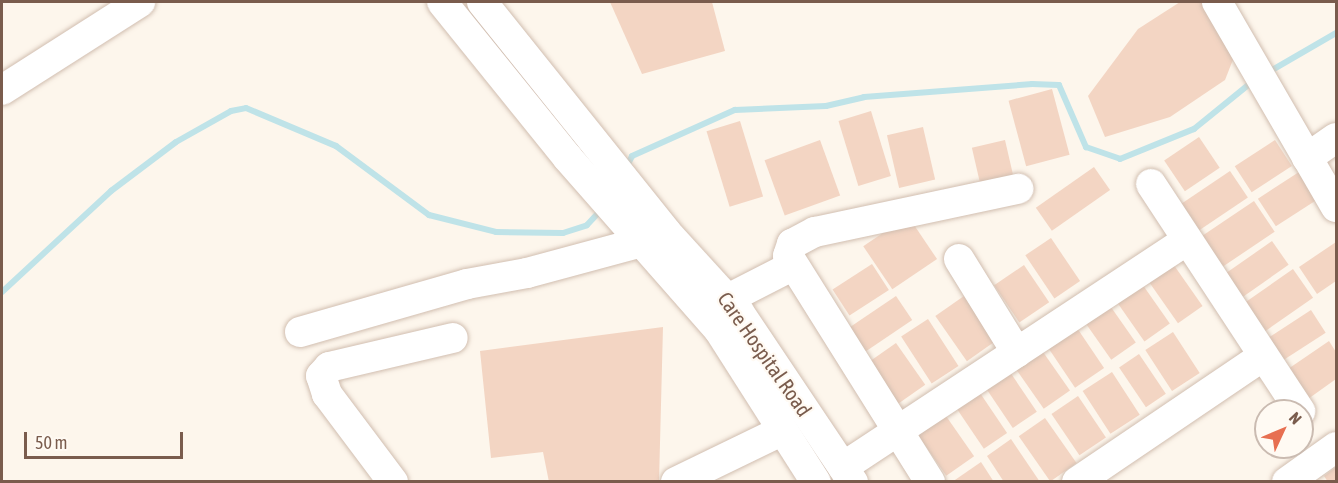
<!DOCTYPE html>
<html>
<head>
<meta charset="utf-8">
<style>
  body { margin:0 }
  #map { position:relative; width:1338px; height:483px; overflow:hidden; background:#fdf6ec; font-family:"Asap Condensed",sans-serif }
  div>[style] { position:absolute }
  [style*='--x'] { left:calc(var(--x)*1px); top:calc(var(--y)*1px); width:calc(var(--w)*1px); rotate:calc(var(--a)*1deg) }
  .stream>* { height:6px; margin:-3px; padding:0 3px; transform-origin:3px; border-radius:3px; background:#bfe3e8 }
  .building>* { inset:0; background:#f3d5c3; transform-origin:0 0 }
  .roads { filter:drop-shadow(0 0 2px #d1beb0) drop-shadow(0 0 2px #d1beb0) }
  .minor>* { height:30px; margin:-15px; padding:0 15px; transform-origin:15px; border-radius:15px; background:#fff }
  span { translate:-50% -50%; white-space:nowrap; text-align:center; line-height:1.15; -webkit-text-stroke:4.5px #fffaf3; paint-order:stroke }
  .street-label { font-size:21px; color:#7a5c4d }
  .frame { position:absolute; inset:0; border:3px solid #7a5c4d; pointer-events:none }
  .north { position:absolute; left:1254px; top:399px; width:60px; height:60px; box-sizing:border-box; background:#fffaf3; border:2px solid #cabbb1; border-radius:50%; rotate:46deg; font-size:16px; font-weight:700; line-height:24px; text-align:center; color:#7a5c4d }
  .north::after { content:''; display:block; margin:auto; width:21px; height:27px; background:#e76f51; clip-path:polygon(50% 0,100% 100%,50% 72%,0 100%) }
  .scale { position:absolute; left:24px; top:432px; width:159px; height:27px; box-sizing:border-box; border:3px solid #7a5c4d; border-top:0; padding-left:8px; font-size:18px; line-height:21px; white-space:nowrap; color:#7a5c4d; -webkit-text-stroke:4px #fffaf3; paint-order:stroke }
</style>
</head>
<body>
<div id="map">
  <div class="stream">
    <div style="--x:1267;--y:73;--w:80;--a:-30.1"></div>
    <div style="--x:626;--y:168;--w:13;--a:-63"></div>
    <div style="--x:632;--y:156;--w:113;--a:-24.1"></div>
    <div style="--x:735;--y:110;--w:91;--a:-2.5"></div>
    <div style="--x:826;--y:106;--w:39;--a:-13"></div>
    <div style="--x:864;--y:97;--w:169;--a:-4.4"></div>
    <div style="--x:1032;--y:84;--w:27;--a:2"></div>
    <div style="--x:1059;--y:85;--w:68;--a:66.5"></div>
    <div style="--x:1086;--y:147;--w:36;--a:19"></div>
    <div style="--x:1120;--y:159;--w:80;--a:-22.1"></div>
    <div style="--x:1194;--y:129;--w:76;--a:-39.1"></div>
    <div style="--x:2;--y:292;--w:149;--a:-42.8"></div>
    <div style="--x:111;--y:191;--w:81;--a:-37"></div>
    <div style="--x:176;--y:142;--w:63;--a:-29.4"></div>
    <div style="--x:231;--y:111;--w:15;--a:-11"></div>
    <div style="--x:246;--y:108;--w:98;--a:22.9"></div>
    <div style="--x:336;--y:146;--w:116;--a:36.6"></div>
    <div style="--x:429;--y:215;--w:69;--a:14.2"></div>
    <div style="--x:496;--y:232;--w:67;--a:0.9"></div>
    <div style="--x:563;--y:233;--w:25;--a:-18"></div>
    <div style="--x:587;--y:225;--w:21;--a:-47"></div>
  </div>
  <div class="building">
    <div style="clip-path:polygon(610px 2px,712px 2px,725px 51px,642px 74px)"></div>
    <div style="clip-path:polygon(1180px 2px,1208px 2px,1236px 52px,1225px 80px,1170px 117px,1105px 137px,1088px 96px,1138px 29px)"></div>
    <div style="left:1052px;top:89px;width:68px;height:45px;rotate:75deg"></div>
    <div style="left:871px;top:111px;width:68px;height:34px;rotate:73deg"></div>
    <div style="left:740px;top:121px;width:79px;height:35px;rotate:73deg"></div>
    <div style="left:923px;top:127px;width:54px;height:37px;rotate:77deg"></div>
    <div style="left:1199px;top:137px;width:37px;height:42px;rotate:56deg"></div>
    <div style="left:820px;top:140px;width:59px;height:59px;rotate:70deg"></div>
    <div style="left:1005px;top:140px;width:37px;height:34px;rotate:77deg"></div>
    <div style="left:1275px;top:140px;width:31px;height:48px;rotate:57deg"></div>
    <div style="left:1094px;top:167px;width:28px;height:71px;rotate:55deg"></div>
    <div style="left:1230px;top:171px;width:32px;height:60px;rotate:56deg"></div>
    <div style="left:1299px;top:172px;width:33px;height:49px;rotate:57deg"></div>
    <div style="left:1254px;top:201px;width:37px;height:65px;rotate:56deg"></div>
    <div style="left:908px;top:216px;width:52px;height:54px;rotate:56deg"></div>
    <div style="left:1051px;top:238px;width:52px;height:31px;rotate:56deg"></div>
    <div style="left:1272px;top:241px;width:29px;height:56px;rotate:55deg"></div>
    <div style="clip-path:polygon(1336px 242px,1336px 281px,1317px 294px,1299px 267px)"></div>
    <div style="left:1171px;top:261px;width:55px;height:30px;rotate:55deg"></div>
    <div style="left:872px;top:264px;width:31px;height:47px;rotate:57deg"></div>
    <div style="left:1024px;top:265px;width:45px;height:36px;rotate:56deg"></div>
    <div style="left:1293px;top:269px;width:35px;height:66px;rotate:55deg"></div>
    <div style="left:1140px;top:281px;width:52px;height:31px;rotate:55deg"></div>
    <div style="left:896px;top:296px;width:29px;height:58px;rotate:56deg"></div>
    <div style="left:964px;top:296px;width:55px;height:35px;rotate:55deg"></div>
    <div style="left:1106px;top:300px;width:52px;height:30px;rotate:55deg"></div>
    <div style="left:1311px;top:310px;width:27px;height:54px;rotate:57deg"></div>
    <div style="left:928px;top:319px;width:56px;height:32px;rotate:57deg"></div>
    <div style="left:1075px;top:325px;width:52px;height:35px;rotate:56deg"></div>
    <div style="clip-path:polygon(663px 327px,659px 482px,549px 482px,543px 452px,491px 458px,480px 351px)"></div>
    <div style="left:1173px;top:332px;width:49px;height:33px;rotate:57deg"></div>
    <div style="clip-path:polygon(1329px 341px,1336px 352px,1336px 379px,1308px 399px,1288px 369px)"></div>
    <div style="left:896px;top:343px;width:51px;height:34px;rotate:55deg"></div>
    <div style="left:1043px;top:352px;width:47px;height:32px;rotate:55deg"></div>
    <div style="left:1139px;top:354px;width:48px;height:24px;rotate:56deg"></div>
    <div style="left:1010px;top:372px;width:48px;height:29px;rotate:56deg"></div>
    <div style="left:1112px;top:372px;width:51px;height:35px;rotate:57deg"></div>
    <div style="left:978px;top:390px;width:52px;height:28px;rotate:56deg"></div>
    <div style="left:1078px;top:396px;width:50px;height:32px;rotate:56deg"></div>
    <div style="left:946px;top:416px;width:49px;height:34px;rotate:55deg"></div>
    <div style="left:1045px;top:418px;width:55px;height:32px;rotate:55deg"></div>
    <div style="clip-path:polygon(1011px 439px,1040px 482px,1004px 482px,987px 456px)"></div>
    <div style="clip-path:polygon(981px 462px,994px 482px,952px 482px)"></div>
    <div style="clip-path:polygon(1336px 467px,1336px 482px,1328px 482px,1324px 476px)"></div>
  </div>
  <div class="roads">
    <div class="minor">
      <div style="--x:442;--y:2;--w:199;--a:51.1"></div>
      <div style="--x:567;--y:157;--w:230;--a:48.7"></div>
      <div style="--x:719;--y:330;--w:180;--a:57.5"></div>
      <div style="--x:482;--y:2;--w:295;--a:51.3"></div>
      <div style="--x:666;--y:232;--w:108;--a:47.6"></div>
      <div style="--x:739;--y:312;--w:205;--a:56.2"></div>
      <div style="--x:1217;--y:2;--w:237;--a:59.9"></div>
      <div style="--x:2;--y:90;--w:164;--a:-32.5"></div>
      <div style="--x:1307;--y:158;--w:35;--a:-35"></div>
      <div style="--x:1151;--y:184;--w:272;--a:56.7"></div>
      <div style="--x:959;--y:259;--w:110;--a:58.3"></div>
      <div style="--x:712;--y:307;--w:90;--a:-27.1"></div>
      <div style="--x:300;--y:332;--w:174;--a:-16"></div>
      <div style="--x:467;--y:284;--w:61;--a:-10.4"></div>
      <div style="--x:527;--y:273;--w:119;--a:-15.1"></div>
      <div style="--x:843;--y:467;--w:411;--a:-33.4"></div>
      <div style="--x:393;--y:482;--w:110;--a:-126.9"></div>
      <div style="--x:327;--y:394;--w:19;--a:-108"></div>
      <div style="--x:321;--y:376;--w:12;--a:-48"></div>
      <div style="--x:329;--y:367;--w:127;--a:-13.2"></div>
      <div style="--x:676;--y:482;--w:117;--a:-25.9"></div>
      <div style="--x:930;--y:482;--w:267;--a:-122.1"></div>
      <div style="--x:788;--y:256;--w:13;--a:-72"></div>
      <div style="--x:792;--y:244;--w:26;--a:-28"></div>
      <div style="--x:815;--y:232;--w:208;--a:-12"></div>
      <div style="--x:1077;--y:482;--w:225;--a:-34.1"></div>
      <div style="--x:1287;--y:482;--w:60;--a:-35.5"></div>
    </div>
  </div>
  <div class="street-label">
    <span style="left:765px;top:354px;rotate:55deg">Care Hospital Road</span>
  </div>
  <div class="frame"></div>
  <div class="north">N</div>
  <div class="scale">50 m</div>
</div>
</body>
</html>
